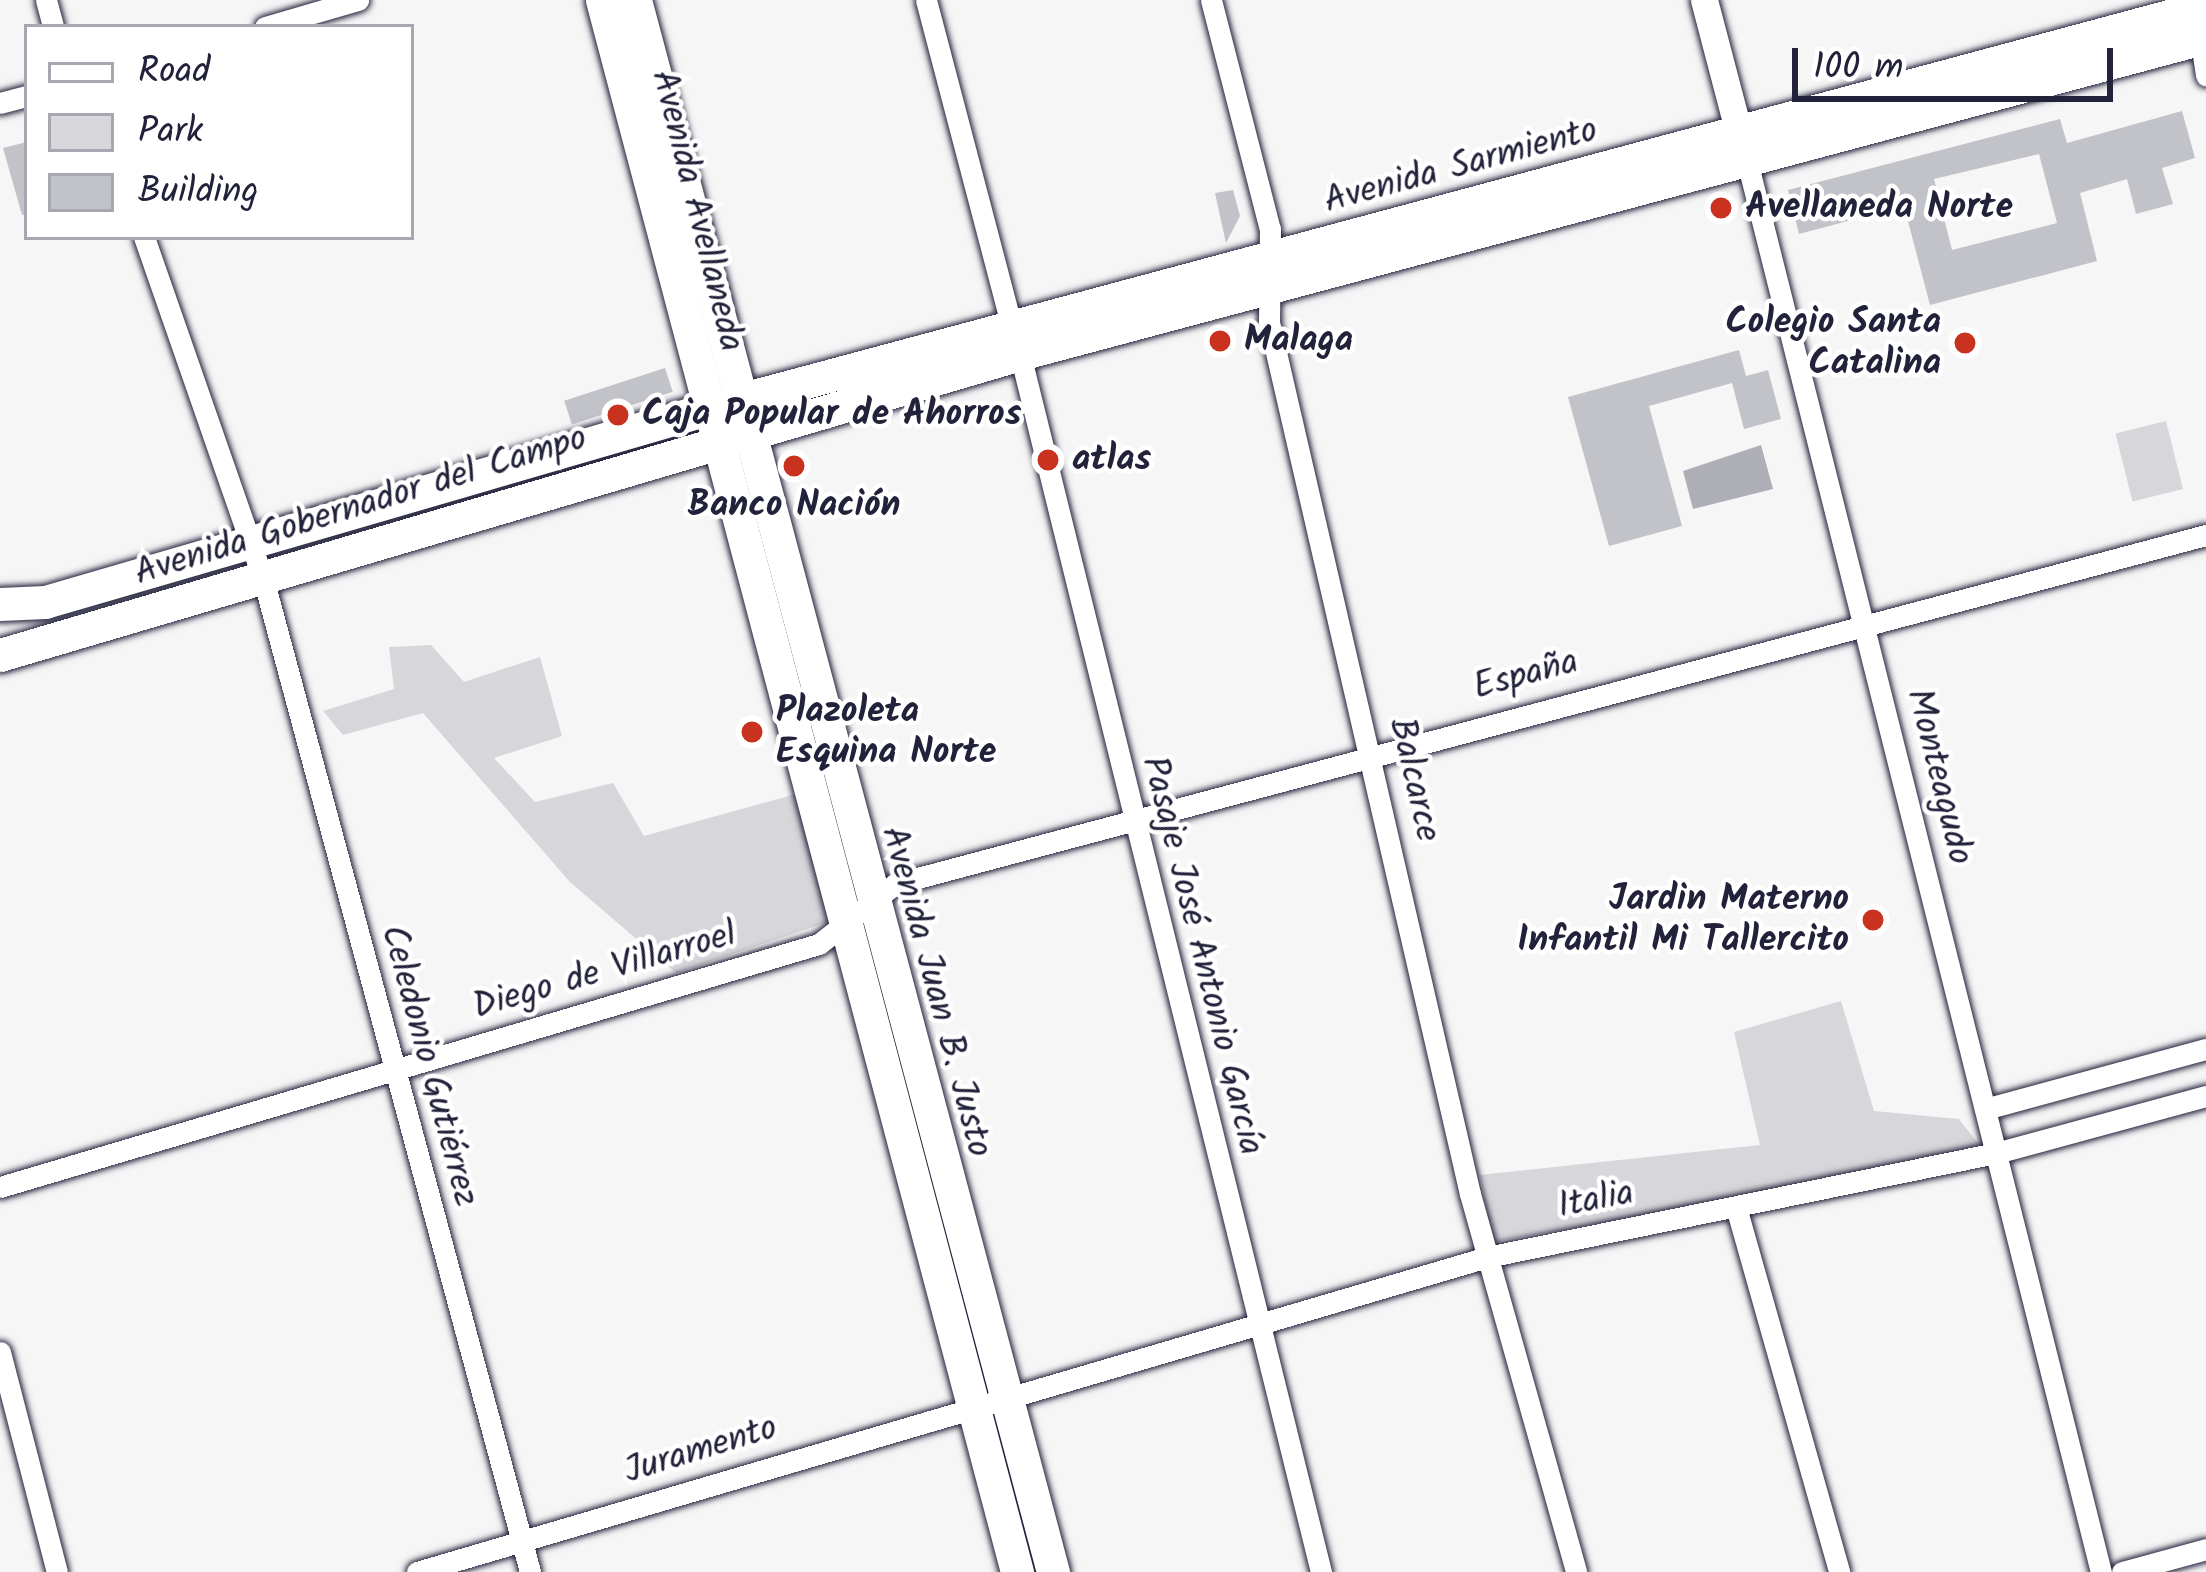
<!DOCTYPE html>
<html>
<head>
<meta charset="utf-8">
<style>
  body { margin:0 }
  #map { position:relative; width:2206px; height:1572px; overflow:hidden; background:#f6f6f7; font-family:Kalam,sans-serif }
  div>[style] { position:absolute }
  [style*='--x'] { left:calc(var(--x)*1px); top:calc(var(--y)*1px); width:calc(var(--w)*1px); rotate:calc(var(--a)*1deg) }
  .green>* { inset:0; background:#d7d7db; transform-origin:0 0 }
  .water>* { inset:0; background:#aeaeb7 }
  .building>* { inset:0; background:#c2c2c9; transform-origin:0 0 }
  .roads { filter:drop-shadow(0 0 3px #22223b) drop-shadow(0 0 3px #22223b) }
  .minor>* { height:21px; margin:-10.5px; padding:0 10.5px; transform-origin:10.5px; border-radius:10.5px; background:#fff }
  .tertiary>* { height:27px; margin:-13.5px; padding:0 13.5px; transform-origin:13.5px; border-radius:13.5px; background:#fff }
  .primary>* { height:33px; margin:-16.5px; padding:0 16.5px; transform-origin:16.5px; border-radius:16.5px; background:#fff }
  .dots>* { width:33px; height:33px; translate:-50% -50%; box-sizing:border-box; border:6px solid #fff; border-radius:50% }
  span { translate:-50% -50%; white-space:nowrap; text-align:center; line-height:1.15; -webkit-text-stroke:9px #fff; paint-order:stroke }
  .street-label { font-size:36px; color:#22223b }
  .poi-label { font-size:36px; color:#22223b; font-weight:700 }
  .left { translate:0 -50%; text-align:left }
  .right { translate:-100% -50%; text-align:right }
  .legend { position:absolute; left:24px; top:24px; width:390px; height:216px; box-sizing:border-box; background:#fff; border:3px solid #a7a7b1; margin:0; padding:15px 21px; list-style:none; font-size:36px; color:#22223b }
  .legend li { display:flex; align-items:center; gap:24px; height:60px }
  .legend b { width:60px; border:3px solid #a7a7b1 }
  .scale { position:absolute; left:1792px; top:48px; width:321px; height:54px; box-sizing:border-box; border:6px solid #22223b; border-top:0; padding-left:15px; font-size:36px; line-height:42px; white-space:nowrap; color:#22223b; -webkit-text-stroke:9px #fff; paint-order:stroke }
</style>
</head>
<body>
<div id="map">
  <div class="green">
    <div style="left:2166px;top:421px;width:70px;height:52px;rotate:76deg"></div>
    <div style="clip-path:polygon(431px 645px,464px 682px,540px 657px,562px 736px,494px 758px,535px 802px,613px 783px,644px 836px,796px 794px,831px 921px,676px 973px,570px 882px,423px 713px,343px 735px,323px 711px,394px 689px,389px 647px)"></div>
    <div style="clip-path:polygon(1841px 1001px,1874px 1111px,1959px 1119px,1987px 1155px,1492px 1242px,1480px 1175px,1760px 1145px,1734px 1032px)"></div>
  </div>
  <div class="water">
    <div style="clip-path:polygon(1761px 445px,1773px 489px,1693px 509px,1683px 471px)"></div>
  </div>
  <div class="building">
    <div style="clip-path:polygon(evenodd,2182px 111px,2195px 158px,2162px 168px,2173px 204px,2136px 214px,2127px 179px,2080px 193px,2097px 261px,1930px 305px,1904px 206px,1799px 234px,1788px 190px,2060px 119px,2067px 143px,2182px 111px,2039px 154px,2057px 223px,1952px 250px,1934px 179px,2039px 154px)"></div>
    <div style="clip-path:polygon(27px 142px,27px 214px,22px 215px,3px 148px)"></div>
    <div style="clip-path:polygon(1233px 190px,1240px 216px,1226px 243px,1215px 193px)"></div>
    <div style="clip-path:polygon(1739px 350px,1746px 376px,1768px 370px,1781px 419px,1744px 429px,1732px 383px,1649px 406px,1682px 526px,1609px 546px,1568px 397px)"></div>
    <div style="left:665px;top:368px;width:25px;height:106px;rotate:72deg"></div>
  </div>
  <div class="roads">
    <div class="minor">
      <div style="--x:46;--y:0;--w:28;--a:75"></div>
      <div style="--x:926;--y:0;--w:338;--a:75.3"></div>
      <div style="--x:1211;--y:0;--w:236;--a:75.6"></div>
      <div style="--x:1270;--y:229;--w:93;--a:90.6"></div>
      <div style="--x:1269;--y:322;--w:895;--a:77.02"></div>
      <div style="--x:1470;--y:1194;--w:393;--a:74.3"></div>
      <div style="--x:265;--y:27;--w:97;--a:-16.2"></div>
      <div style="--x:2199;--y:29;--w:47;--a:81.3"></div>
      <div style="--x:0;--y:103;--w:28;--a:-15"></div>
      <div style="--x:1745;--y:153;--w:1463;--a:75.92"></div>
      <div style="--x:144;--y:237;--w:361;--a:70.8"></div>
      <div style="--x:263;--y:578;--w:1029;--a:74.96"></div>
      <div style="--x:1020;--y:354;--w:1255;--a:76.12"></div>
      <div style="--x:1985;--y:1109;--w:229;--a:-15.2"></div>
      <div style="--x:0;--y:1187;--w:854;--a:-16.53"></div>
      <div style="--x:819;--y:944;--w:97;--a:-38.3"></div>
      <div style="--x:895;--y:884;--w:1357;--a:-14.91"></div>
      <div style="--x:1736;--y:1207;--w:379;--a:74.2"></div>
      <div style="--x:0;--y:1352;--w:227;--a:75.5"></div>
      <div style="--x:417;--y:1572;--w:1115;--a:-16.4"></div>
      <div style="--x:1487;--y:1257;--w:520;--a:-11.55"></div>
      <div style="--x:1996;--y:1153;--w:218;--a:-15.2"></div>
      <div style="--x:2122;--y:1572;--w:87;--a:-15.3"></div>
    </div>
    <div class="tertiary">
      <div style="--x:1704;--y:0;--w:138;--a:75.3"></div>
    </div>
    <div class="primary">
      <div style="--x:602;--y:0;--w:1626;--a:75.21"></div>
      <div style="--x:635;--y:0;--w:1627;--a:75.11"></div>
      <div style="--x:0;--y:604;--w:45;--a:-2.5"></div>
      <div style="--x:45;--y:602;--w:719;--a:-16.24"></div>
      <div style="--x:735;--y:401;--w:1523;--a:-15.03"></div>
      <div style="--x:0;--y:655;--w:1063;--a:-16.44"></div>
      <div style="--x:1020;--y:354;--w:1228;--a:-14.96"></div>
    </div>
  </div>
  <div class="dots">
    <div style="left:1721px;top:208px;background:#c8321e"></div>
    <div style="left:1220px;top:341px;background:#c8321e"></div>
    <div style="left:1965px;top:343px;background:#c8321e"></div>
    <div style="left:618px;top:415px;background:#c8321e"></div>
    <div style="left:1048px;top:460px;background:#c8321e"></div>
    <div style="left:794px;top:466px;background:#c8321e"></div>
    <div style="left:752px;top:732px;background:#c8321e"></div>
    <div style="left:1873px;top:920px;background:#c8321e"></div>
  </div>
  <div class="street-label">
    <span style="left:1461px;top:167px;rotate:-15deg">Avenida Sarmiento</span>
    <span style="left:696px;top:211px;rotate:76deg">Avenida Avellaneda</span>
    <span style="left:361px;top:507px;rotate:-17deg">Avenida Gobernador del Campo</span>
    <span style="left:1526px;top:676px;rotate:-15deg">España</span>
    <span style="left:1938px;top:777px;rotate:76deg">Monteagudo</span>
    <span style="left:1413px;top:780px;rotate:77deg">Balcarce</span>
    <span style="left:1201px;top:956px;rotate:76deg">Pasaje José Antonio García</span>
    <span style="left:605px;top:972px;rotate:-16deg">Diego de Villarroel</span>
    <span style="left:935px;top:992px;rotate:75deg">Avenida Juan B. Justo</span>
    <span style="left:428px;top:1066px;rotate:75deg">Celedonio Gutiérrez</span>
    <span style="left:1596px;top:1201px;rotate:-11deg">Italia</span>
    <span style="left:701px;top:1451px;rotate:-17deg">Juramento</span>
  </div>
  <div class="poi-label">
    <span class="left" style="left:1745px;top:208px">Avellaneda Norte</span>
    <span class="right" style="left:1941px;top:343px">Colegio Santa<br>Catalina</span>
    <span class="left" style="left:1244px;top:341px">Malaga</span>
    <span class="left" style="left:642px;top:415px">Caja Popular de Ahorros</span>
    <span class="left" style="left:1072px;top:460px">atlas</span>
    <span style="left:794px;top:506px">Banco Nación</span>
    <span class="left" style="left:776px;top:732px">Plazoleta<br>Esquina Norte</span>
    <span class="right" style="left:1849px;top:920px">Jardin Materno<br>Infantil Mi Tallercito</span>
  </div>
  <ul class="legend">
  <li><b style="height:15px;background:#fff"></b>Road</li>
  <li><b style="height:33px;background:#d7d7db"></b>Park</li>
  <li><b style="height:33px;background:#c2c2c9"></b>Building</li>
  </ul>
  <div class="scale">100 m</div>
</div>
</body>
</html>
